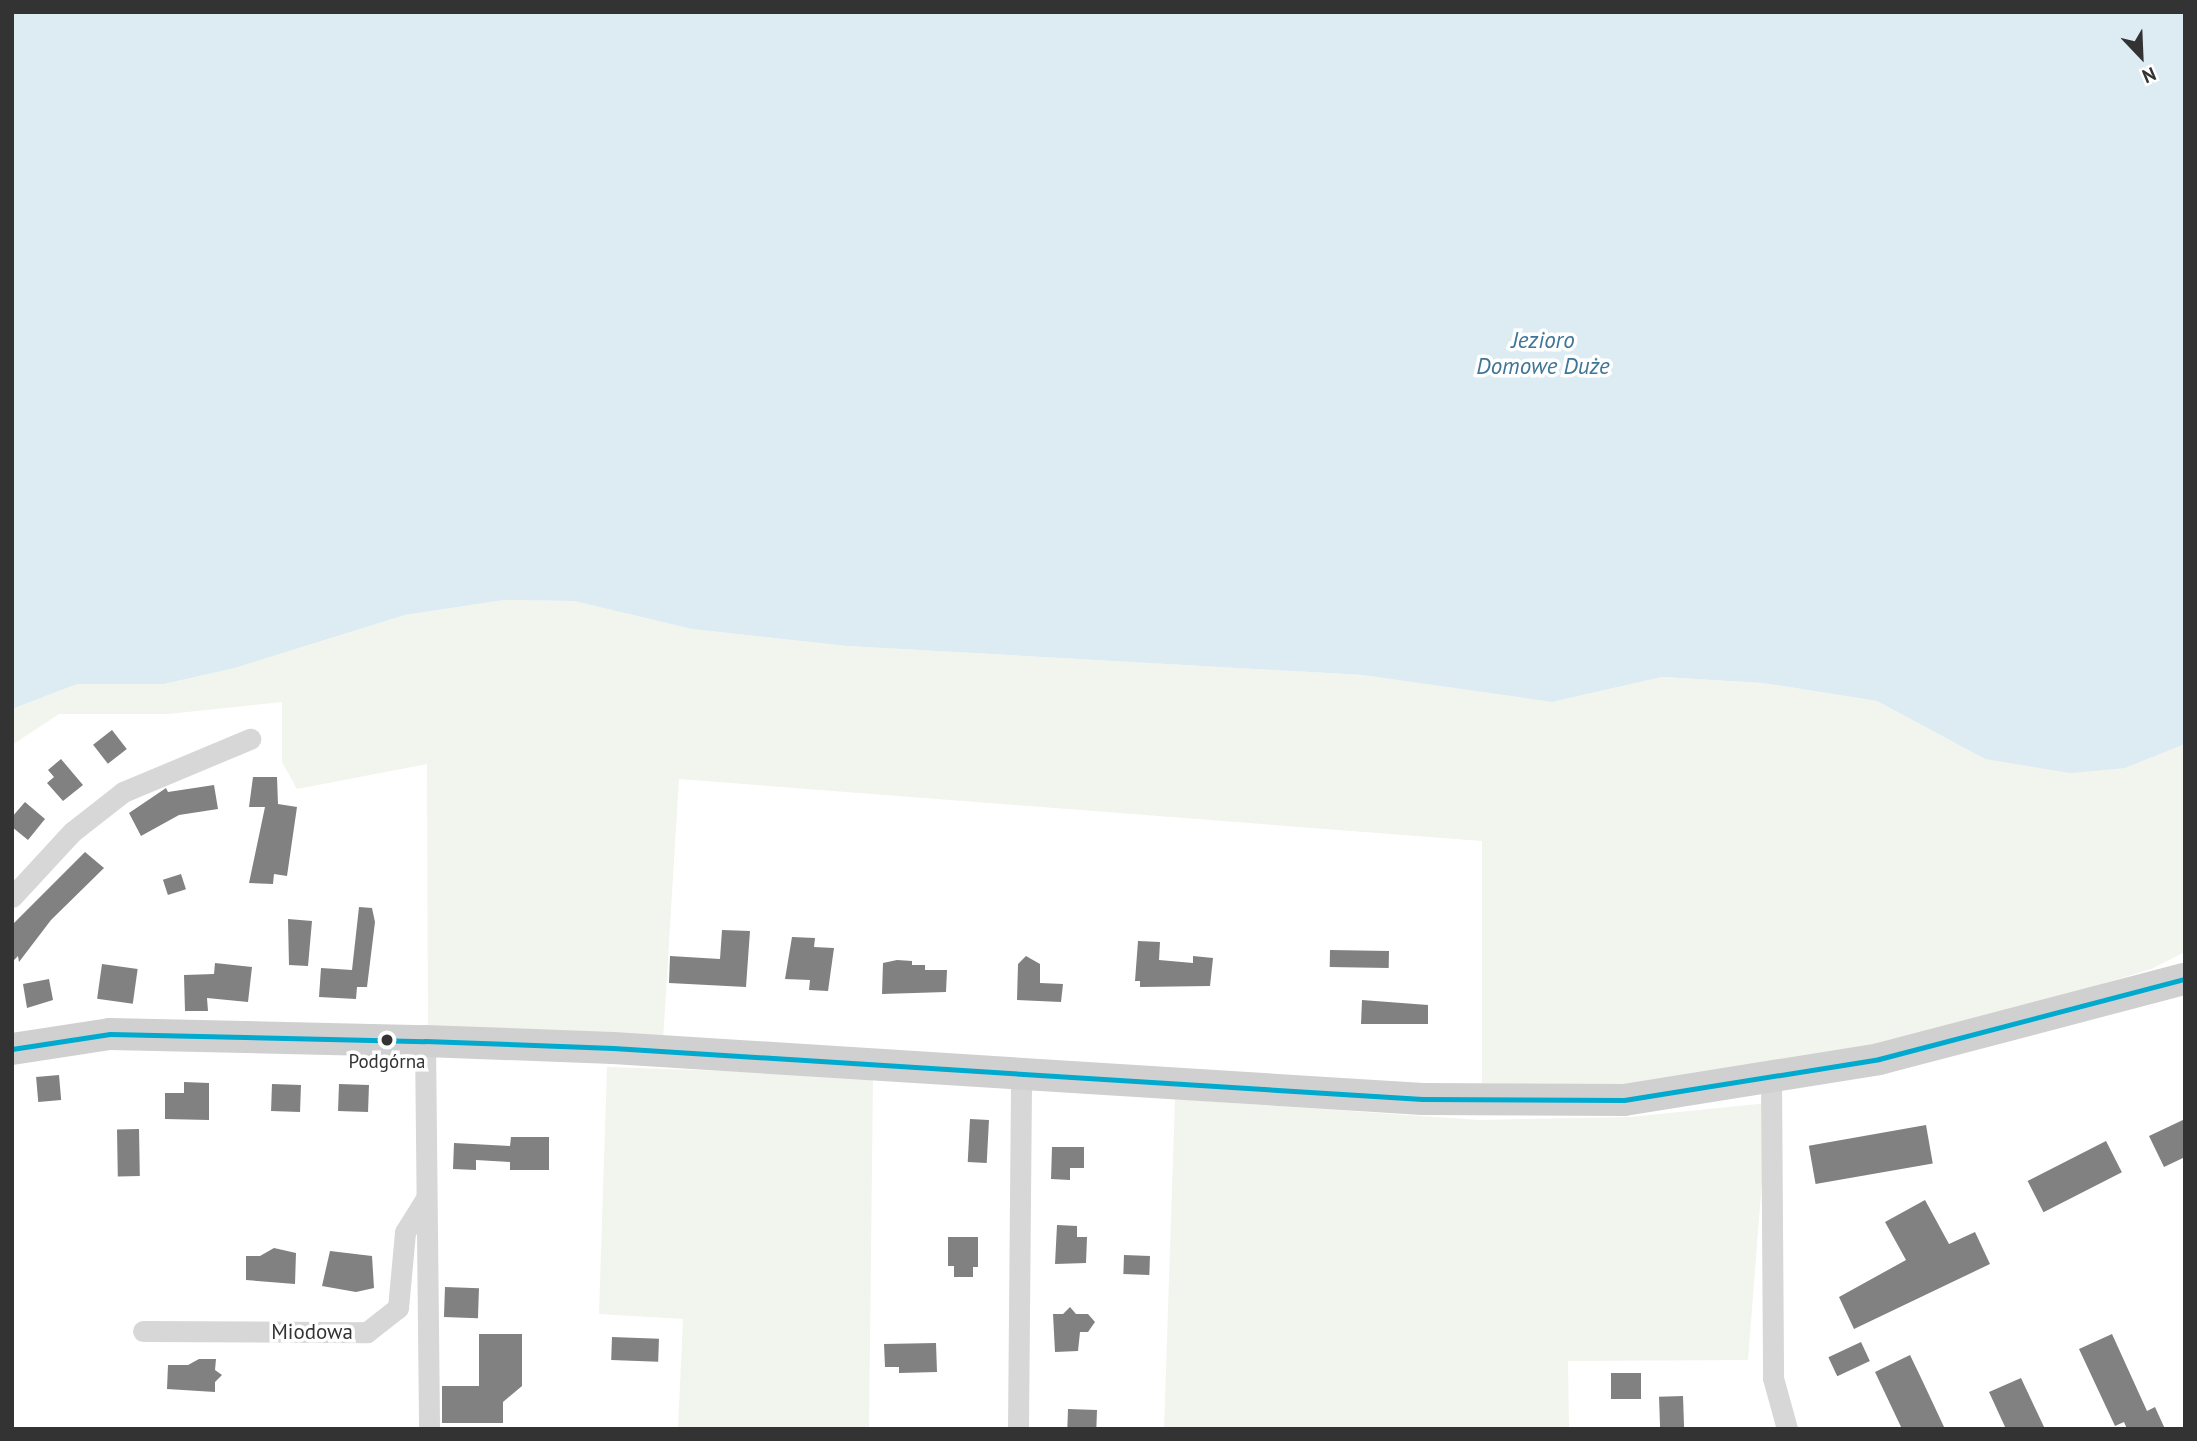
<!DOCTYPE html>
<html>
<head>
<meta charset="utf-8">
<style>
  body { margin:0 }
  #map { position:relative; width:2197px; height:1441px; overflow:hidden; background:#fff; font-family:"PT Sans",sans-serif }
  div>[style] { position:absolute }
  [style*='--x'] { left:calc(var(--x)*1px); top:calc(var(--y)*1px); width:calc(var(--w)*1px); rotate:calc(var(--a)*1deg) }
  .green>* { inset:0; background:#f1f5ed }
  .water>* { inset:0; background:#ddebf3 }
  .building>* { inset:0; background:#818181; transform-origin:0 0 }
  .street>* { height:21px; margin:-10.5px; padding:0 10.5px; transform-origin:10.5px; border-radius:10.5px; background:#d7d7d7 }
  .secondary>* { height:32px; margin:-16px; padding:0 16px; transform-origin:16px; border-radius:16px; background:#d0d0d0 }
  .bus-1>* { height:5px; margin:-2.5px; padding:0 2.5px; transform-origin:2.5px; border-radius:2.5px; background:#00a9ce }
  .dots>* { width:19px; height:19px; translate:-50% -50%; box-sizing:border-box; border:4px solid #fff; border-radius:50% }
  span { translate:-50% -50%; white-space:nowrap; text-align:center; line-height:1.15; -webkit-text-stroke:7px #fff; paint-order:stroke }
  .bus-label { font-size:19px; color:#333 }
  .street-label { font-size:21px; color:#333 }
  .water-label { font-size:23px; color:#3f7597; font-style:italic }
  .frame { position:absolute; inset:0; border:14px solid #333; pointer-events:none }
  .north { position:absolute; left:2106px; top:21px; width:70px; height:70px; -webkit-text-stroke:5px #fff; paint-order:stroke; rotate:157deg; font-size:19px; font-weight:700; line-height:28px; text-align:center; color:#333 }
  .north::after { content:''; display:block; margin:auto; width:24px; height:32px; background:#333; clip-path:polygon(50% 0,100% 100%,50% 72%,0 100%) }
</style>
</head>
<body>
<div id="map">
  <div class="green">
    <div style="clip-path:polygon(504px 600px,574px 601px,692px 629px,847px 646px,1363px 675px,1552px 702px,1662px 677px,1763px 683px,1877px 701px,1985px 759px,2125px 768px,2185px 744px,2185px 952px,2151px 969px,1888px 1050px,1630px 1087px,1482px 1083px,1482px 841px,679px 779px,663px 1041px,428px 1029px,427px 764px,297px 789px,282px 762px,282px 702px,168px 714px,59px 714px,12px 745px,12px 709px,77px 684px,164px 684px,235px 668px,405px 615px)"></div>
    <div style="clip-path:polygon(607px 1067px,873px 1076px,869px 1429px,678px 1429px,683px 1319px,599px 1314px)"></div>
    <div style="clip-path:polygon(1175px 1099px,1480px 1120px,1630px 1117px,1768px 1103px,1748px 1360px,1568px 1361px,1569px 1429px,1164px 1429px)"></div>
  </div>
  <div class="water">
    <div style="clip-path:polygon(12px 12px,2185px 12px,2185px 744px,2125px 768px,2070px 773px,1985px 759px,1877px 701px,1763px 683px,1662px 677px,1552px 702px,1363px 675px,847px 646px,692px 629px,574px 601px,504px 600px,405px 615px,235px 668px,164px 684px,77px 684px,12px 709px)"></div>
  </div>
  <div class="building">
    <div style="left:112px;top:730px;width:24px;height:24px;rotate:52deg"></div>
    <div style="clip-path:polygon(61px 759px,83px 785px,63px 801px,47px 783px,54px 777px,48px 770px)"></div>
    <div style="clip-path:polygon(253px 777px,277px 777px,278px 804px,297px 807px,287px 876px,274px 874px,273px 884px,249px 883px,265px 807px,249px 807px)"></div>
    <div style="clip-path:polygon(214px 785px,218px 809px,179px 815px,141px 836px,129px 813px,166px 788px,168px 792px)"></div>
    <div style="clip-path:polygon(25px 802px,45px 819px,28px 840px,12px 827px,12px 817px)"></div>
    <div style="clip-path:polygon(85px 852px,104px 868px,51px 920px,19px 962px,18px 956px,12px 962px,12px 925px)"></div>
    <div style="left:181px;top:874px;width:16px;height:19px;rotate:72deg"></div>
    <div style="clip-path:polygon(359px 907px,372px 908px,375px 922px,367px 987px,357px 987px,356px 999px,319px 997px,321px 968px,352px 970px)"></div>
    <div style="clip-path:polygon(288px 919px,312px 921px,308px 966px,289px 965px)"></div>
    <div style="clip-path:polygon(722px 930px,750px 931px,746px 987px,669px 983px,670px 956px,720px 959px)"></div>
    <div style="clip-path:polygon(792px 937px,815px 938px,814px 947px,834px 948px,828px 991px,809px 990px,810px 980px,785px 979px)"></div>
    <div style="clip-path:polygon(1138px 941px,1160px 942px,1159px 960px,1193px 963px,1193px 956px,1213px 958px,1210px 986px,1140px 987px,1140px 981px,1135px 981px)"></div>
    <div style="left:1330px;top:950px;width:59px;height:17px;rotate:1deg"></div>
    <div style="clip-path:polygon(1026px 956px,1040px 964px,1040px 983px,1063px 984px,1061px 1002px,1017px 1000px,1018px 964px)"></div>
    <div style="clip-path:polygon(897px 960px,912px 961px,912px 965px,925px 965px,925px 970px,947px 970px,946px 992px,882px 994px,883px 963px)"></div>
    <div style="clip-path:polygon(215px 963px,252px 967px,248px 1002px,207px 998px,208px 1011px,185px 1011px,184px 975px,214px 974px)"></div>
    <div style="left:102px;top:964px;width:36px;height:35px;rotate:8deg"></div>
    <div style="clip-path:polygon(49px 979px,53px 1000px,27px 1008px,23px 984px)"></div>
    <div style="clip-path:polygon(1362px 1000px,1428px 1005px,1428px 1024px,1361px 1024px)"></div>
    <div style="left:59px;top:1075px;width:25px;height:23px;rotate:85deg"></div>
    <div style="clip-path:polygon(184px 1082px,209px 1083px,209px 1120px,165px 1119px,165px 1093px,184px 1093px)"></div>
    <div style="left:272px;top:1084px;width:29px;height:27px;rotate:2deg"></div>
    <div style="left:339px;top:1084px;width:30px;height:27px;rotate:2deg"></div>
    <div style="left:970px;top:1119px;width:19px;height:43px;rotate:3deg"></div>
    <div style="clip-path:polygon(2185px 1119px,2185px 1157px,2164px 1167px,2149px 1136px)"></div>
    <div style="left:1926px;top:1125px;width:39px;height:119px;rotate:80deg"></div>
    <div style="left:139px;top:1129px;width:47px;height:22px;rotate:89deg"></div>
    <div style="clip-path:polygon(511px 1137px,549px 1137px,549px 1170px,510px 1170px,510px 1162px,476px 1160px,476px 1170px,453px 1169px,454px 1143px,510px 1146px)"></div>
    <div style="left:2106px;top:1141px;width:35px;height:88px;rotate:63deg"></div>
    <div style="clip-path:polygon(1052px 1147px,1084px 1147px,1084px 1168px,1070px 1168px,1070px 1180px,1051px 1179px)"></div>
    <div style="clip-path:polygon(1925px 1200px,1949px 1244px,1975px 1232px,1990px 1264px,1854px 1329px,1839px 1297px,1906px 1260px,1885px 1222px)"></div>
    <div style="clip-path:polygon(1057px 1225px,1077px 1226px,1077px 1237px,1087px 1237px,1086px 1263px,1055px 1264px)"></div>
    <div style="clip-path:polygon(948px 1237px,978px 1237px,978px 1267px,973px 1267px,973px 1277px,954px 1277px,954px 1266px,948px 1266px)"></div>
    <div style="clip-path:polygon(274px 1248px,296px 1253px,295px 1284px,246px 1280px,246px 1256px,260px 1256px)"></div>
    <div style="clip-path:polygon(330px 1251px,372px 1256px,374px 1288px,356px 1292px,322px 1286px)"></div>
    <div style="left:1124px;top:1255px;width:26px;height:19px;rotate:2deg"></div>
    <div style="left:445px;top:1287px;width:34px;height:30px;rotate:2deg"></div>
    <div style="clip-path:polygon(1070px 1307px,1076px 1314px,1088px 1314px,1095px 1322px,1088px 1332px,1080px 1332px,1078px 1351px,1055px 1352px,1053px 1314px,1063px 1314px)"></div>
    <div style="clip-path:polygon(479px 1334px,522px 1334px,522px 1386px,503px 1402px,503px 1423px,442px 1423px,442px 1386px,479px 1386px)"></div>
    <div style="clip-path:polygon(2112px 1334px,2147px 1411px,2155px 1407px,2165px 1429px,2127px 1429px,2124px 1422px,2115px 1426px,2079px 1349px)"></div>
    <div style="left:612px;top:1337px;width:47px;height:23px;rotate:2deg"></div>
    <div style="left:1861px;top:1342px;width:21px;height:36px;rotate:65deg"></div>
    <div style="clip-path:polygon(936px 1343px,937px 1372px,899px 1373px,899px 1367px,885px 1367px,884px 1344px)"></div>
    <div style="clip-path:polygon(1910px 1355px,1922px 1380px,1945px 1429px,1902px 1429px,1875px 1372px)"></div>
    <div style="clip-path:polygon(199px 1359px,216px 1359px,215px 1370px,222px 1375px,215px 1382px,215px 1392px,167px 1389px,168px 1365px,188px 1365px)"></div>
    <div style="left:1611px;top:1373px;width:30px;height:26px"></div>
    <div style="clip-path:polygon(2021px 1378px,2045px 1429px,2006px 1429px,1989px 1392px)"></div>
    <div style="left:1683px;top:1396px;width:33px;height:24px;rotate:88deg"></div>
    <div style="left:1068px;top:1409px;width:29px;height:20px;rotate:2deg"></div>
  </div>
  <div class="street">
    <div style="--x:12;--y:897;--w:88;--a:-47.3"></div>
    <div style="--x:72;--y:832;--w:65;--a:-38.1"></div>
    <div style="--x:123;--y:792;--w:138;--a:-22.7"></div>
    <div style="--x:425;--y:1041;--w:388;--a:89.4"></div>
    <div style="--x:1771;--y:1078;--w:300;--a:89.6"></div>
    <div style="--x:1773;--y:1378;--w:53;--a:74.6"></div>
    <div style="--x:143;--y:1331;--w:224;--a:0.3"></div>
    <div style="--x:367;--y:1332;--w:39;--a:-38"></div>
    <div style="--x:398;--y:1308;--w:76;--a:-84.7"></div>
    <div style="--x:405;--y:1232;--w:40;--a:-58"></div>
    <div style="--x:1018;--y:1429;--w:355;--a:-89.5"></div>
  </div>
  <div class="secondary">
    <div style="--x:12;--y:1049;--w:99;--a:-8.7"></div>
    <div style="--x:110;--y:1034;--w:315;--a:1.3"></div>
    <div style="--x:425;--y:1041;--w:188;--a:2.1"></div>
    <div style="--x:613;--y:1048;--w:811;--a:3.61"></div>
    <div style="--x:1422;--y:1099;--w:202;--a:0.3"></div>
    <div style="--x:1624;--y:1100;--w:258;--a:-9.1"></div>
    <div style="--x:1879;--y:1059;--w:316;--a:-14.7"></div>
  </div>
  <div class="bus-1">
    <div style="--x:12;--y:1049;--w:99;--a:-8.7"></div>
    <div style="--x:110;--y:1034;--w:315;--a:1.3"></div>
    <div style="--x:425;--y:1041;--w:188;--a:2.1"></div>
    <div style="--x:613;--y:1048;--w:811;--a:3.61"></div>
    <div style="--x:1422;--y:1099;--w:202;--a:0.3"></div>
    <div style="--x:1624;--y:1100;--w:258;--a:-9.1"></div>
    <div style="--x:1879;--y:1059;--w:316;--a:-14.7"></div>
  </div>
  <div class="dots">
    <div style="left:387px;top:1040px;background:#333"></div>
  </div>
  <div class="bus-label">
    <span style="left:387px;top:1062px">Podgórna</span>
  </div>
  <div class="street-label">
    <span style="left:312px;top:1332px">Miodowa</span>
  </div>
  <div class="water-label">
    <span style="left:1543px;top:353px">Jezioro<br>Domowe Duże</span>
  </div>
  <div class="frame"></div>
  <div class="north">N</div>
</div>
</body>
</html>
